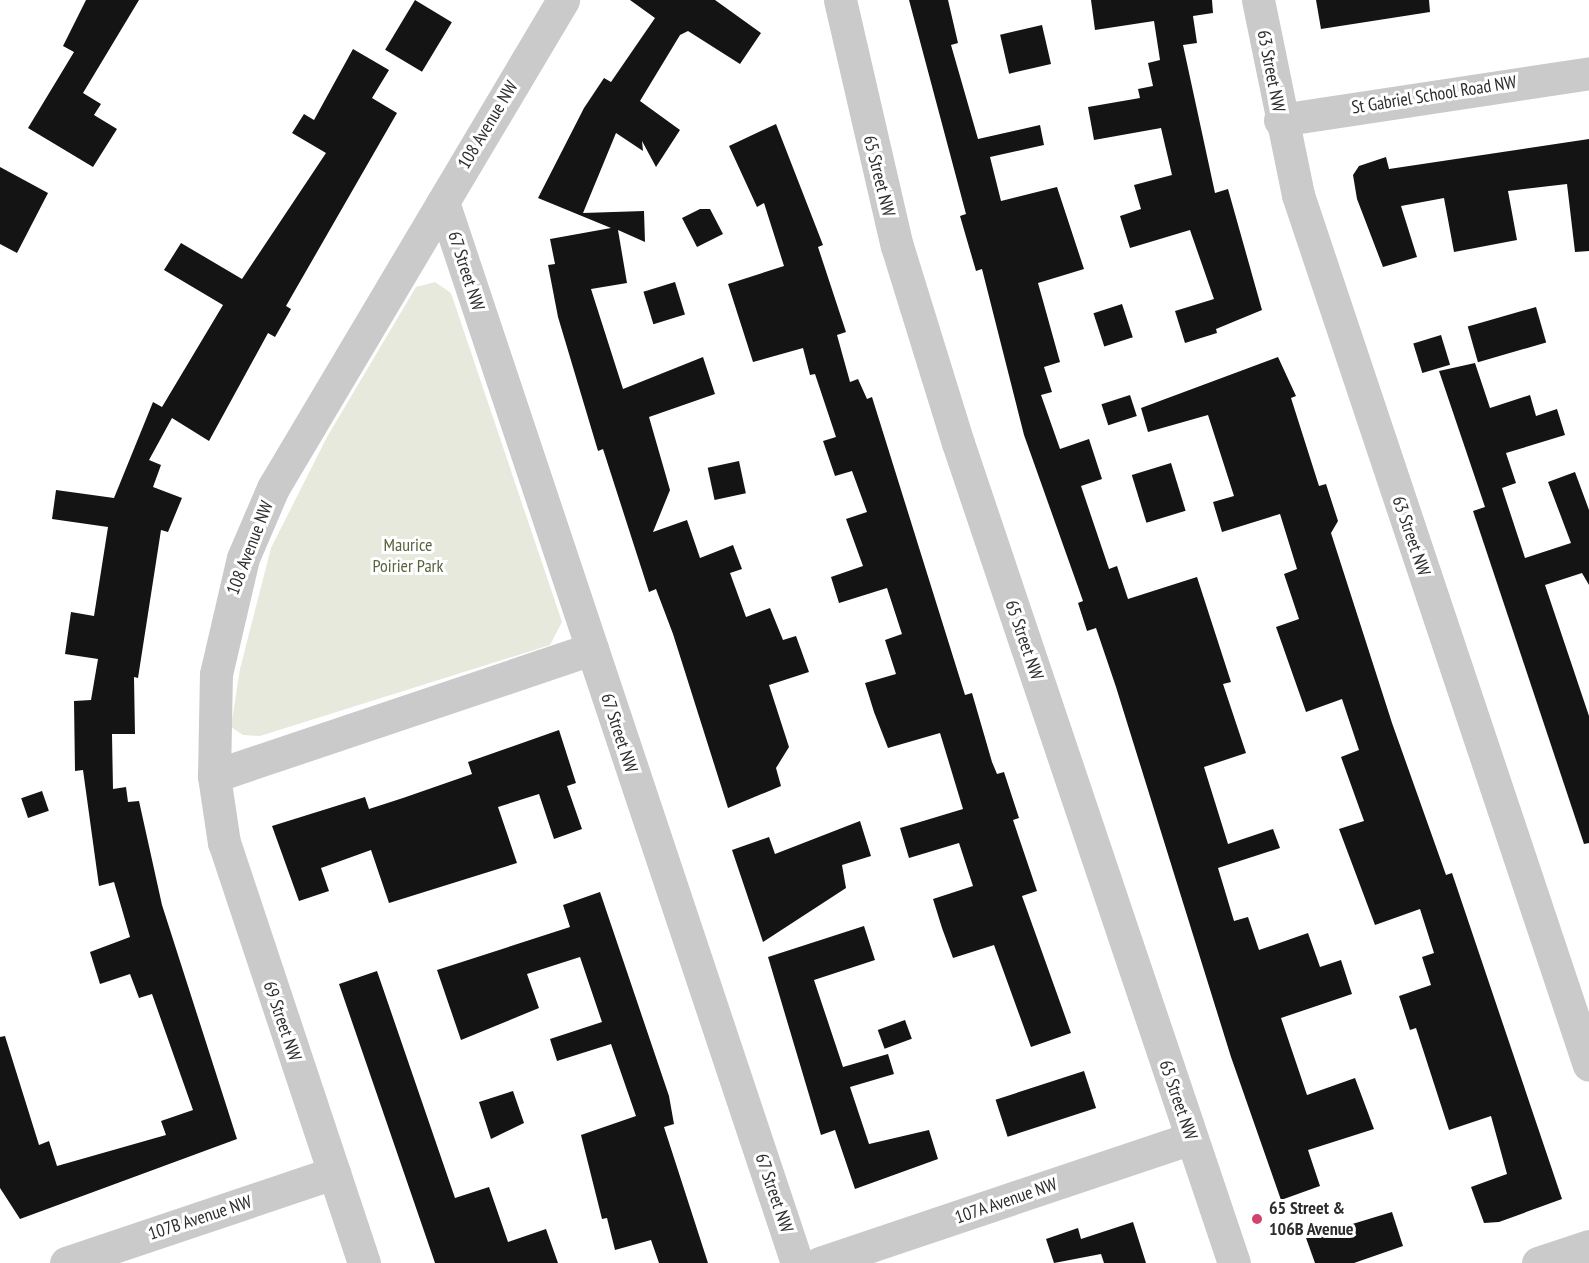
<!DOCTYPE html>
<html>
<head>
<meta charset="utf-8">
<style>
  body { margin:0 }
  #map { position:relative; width:1589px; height:1263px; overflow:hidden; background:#fff; font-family:"PT Sans Narrow",sans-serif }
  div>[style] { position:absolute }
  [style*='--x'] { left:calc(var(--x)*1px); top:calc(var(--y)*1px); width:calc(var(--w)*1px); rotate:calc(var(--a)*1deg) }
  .green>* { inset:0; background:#e6e9dc }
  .building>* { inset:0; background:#141414; transform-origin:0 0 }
  .minor>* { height:33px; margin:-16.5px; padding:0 16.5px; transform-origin:16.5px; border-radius:16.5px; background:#cacaca }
  .dots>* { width:16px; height:16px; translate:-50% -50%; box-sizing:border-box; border:3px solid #fff; border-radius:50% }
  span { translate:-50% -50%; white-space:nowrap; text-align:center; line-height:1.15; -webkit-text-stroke:6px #fff; paint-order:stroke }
  .street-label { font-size:18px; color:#2d2d2d }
  .park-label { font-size:18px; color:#58633f }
  .poi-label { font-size:18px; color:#2d2d2d; font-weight:700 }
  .left { translate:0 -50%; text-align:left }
</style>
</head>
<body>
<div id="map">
  <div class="green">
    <div style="clip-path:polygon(435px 282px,451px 293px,562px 622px,550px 645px,260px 736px,243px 735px,231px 727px,240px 669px,271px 548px,327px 437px,416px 287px)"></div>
  </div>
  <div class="building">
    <div style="clip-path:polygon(86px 0,139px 0,83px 93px,101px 104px,94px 115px,117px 129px,93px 167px,28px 128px,74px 52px,63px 46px)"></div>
    <div style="left:415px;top:0;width:43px;height:58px;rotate:31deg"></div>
    <div style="clip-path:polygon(630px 0,715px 0,761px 33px,740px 64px,688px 31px,680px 35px,640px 101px,680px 130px,656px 167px,642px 141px,643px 151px,616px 133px,583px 213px,644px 211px,645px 242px,618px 230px,627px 283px,591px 289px,623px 389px,703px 357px,715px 394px,649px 417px,670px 490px,653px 532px,687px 520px,700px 558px,733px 545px,742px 569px,730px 573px,746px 617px,770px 608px,783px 640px,796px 636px,809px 672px,769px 685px,789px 747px,776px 768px,781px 786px,728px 808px,673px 634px,656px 589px,649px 592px,603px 449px,598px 451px,558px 317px,548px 265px,555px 264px,550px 239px,611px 228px,538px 198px,584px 108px,604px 78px,611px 82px,655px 18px)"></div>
    <div style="clip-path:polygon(909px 0,948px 0,958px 43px,951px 45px,978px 139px,1040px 125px,1044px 145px,990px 157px,1001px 201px,1057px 187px,1084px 269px,1038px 283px,1060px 362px,1044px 367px,1052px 392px,1041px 395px,1060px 449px,1089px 439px,1102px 479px,1081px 486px,1109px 569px,1117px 566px,1128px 599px,1197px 577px,1231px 682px,1223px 684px,1246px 753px,1204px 767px,1228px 844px,1273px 829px,1280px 848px,1218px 868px,1234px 921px,1248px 917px,1259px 950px,1308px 933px,1320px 967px,1341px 960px,1352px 994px,1281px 1018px,1307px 1095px,1355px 1078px,1374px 1129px,1308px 1150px,1320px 1186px,1281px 1200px,1231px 1057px,1116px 687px,1096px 628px,1087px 631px,1078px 603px,1083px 601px,1024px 435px,982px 269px,976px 271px,960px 216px,966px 214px)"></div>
    <div style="clip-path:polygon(1091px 0,1212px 0,1213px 13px,1193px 16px,1197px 43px,1183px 45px,1215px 193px,1228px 189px,1262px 310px,1216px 329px,1217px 333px,1185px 343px,1175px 311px,1214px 299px,1190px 230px,1130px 248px,1120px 216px,1141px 209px,1134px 185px,1172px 175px,1161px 128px,1094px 140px,1088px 107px,1140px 98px,1138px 89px,1153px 86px,1148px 63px,1160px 60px,1154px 21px,1095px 30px)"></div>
    <div style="clip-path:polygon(1316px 0,1429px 0,1430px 12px,1321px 29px)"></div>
    <div style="left:1042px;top:25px;width:40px;height:43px;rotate:77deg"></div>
    <div style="clip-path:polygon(353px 49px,389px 70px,372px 98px,397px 113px,286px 306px,291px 309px,275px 337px,268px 333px,209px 441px,172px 418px,149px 460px,161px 465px,153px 487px,182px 498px,168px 532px,161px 530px,138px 678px,134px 677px,135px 734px,112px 734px,113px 789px,126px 787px,128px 802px,139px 801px,162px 905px,237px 1139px,20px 1219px,0 1188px,0 1037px,5px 1036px,39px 1145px,49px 1141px,57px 1166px,166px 1135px,161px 1121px,193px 1110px,152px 994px,139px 998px,130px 974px,100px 984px,90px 952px,130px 937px,114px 882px,99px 886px,83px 770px,75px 771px,74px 701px,91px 700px,98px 659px,65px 654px,71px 612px,94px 616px,108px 527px,52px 519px,56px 490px,114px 498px,153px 402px,162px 407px,223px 305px,164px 270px,181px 243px,242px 279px,326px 153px,292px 133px,304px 114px,314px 120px)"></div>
    <div style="clip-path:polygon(776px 124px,823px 245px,818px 247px,846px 332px,837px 335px,850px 382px,858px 379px,867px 399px,872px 397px,965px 695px,972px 693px,992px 762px,997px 774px,1004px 772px,1019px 818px,1013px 820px,1037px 891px,1022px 896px,1071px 1033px,1031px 1047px,994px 945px,953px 958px,942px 928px,933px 899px,973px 886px,959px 843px,909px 858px,900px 828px,963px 809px,940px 733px,888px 748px,874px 712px,865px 683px,896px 674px,885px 640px,902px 634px,887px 588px,839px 603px,831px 577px,863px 566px,846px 519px,867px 512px,852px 471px,835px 476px,823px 441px,836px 437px,815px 374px,810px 375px,803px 348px,753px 362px,728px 284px,784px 266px,764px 203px,757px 207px,729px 146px)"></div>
    <div style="clip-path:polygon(1589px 139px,1589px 251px,1575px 252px,1567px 184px,1508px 191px,1517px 240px,1454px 252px,1444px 198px,1401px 206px,1417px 257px,1383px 267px,1357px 199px,1353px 175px,1359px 166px,1386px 157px,1389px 169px)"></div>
    <div style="clip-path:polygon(0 167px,48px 193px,17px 253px,0 244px)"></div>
    <div style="clip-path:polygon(700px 209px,710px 209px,723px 234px,697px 247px,682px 218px)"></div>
    <div style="left:675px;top:282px;width:34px;height:33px;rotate:73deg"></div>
    <div style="left:1122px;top:304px;width:35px;height:30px;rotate:72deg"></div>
    <div style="left:1536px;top:307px;width:37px;height:71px;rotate:74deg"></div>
    <div style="left:1441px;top:335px;width:31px;height:29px;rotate:73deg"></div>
    <div style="clip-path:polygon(1278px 357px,1296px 396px,1291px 398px,1319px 486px,1326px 484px,1338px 521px,1331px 533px,1392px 723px,1446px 875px,1452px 873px,1562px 1199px,1499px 1222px,1484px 1223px,1471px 1187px,1507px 1174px,1491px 1116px,1449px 1130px,1416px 1028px,1410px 1030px,1399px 996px,1431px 985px,1422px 957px,1434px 953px,1420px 909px,1375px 925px,1339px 829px,1364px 821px,1341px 757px,1359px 750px,1342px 699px,1306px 712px,1276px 627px,1299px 619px,1284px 574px,1297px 569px,1280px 514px,1222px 532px,1213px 502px,1234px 496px,1208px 415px,1148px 432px,1141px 408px)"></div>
    <div style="clip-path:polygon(1475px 363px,1490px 408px,1530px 395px,1536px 416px,1557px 409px,1565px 435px,1506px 453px,1516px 483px,1502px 488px,1525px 558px,1571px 543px,1548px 482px,1575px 472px,1589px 510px,1589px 585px,1582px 573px,1545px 585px,1589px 716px,1589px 843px,1584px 844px,1473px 511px,1485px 507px,1439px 371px)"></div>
    <div style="left:1130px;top:395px;width:22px;height:30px;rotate:72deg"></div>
    <div style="left:739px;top:461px;width:33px;height:32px;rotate:78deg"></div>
    <div style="left:1171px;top:463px;width:50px;height:41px;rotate:73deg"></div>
    <div style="clip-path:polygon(559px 730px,576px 783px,567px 786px,582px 829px,554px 839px,539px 794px,498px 807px,517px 863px,389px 903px,371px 850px,321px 868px,329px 891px,299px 901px,272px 826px,365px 797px,369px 809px,403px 798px,472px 774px,468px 762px)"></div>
    <div style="left:42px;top:791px;width:21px;height:22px;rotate:71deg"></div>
    <div style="clip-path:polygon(860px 821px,871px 856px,842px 865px,846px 888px,763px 942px,732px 850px,769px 837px,775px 854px)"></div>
    <div style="clip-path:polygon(600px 892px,669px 1096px,674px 1124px,664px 1127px,708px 1263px,659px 1263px,651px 1240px,615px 1250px,607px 1218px,602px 1219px,581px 1135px,636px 1116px,611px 1044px,557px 1061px,550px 1039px,602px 1022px,580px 957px,527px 974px,539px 1008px,461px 1040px,437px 970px,570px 927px,563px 905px)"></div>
    <div style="clip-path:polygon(864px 926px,875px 960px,814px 980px,843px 1067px,888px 1054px,894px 1074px,850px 1087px,869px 1144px,929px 1130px,938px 1159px,855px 1189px,835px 1130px,821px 1135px,768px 957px)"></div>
    <div style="clip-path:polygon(377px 971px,455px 1198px,489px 1187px,508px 1242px,546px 1229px,558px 1263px,435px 1263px,339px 984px)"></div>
    <div style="left:905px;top:1020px;width:20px;height:29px;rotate:70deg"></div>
    <div style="left:1084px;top:1071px;width:39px;height:93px;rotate:72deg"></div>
    <div style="clip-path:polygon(513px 1091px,524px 1123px,491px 1139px,479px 1102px)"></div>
    <div style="clip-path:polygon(1392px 1212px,1403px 1246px,1354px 1263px,1315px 1263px,1306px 1238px)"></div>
    <div style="clip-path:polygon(1133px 1222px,1146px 1263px,1104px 1263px,1101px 1254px,1054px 1263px,1046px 1239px,1078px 1228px,1081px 1239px)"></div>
  </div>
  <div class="minor">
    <div style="--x:840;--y:0;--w:253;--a:77"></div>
    <div style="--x:897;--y:246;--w:206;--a:72.8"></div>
    <div style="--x:958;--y:443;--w:865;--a:71.4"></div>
    <div style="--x:1258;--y:0;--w:199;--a:78.4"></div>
    <div style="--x:1298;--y:195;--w:917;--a:71.51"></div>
    <div style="--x:1280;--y:120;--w:313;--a:-8.6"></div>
    <div style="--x:443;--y:202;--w:1118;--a:71.55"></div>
    <div style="--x:214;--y:776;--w:399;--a:-18.6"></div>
    <div style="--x:66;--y:1263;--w:283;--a:-18.6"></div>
    <div style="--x:364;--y:1263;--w:443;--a:-108.4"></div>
    <div style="--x:224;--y:843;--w:68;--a:-98.5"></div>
    <div style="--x:214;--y:776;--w:102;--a:-88.9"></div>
    <div style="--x:216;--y:674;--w:119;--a:-76.9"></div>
    <div style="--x:243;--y:558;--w:76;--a:-66.8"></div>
    <div style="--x:273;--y:488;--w:568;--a:-59.28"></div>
    <div style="--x:820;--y:1263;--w:391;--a:-18.6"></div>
    <div style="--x:1538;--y:1263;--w:54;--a:-18.4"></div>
  </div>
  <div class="dots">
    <div style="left:1257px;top:1219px;background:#d1426d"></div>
  </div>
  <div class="street-label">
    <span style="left:1271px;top:71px;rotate:79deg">63 Street NW</span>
    <span style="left:1434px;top:95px;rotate:-9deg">St Gabriel School Road NW</span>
    <span style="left:488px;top:125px;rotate:-59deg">108 Avenue NW</span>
    <span style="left:879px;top:176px;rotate:76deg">65 Street NW</span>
    <span style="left:466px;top:271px;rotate:72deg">67 Street NW</span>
    <span style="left:1411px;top:536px;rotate:71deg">63 Street NW</span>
    <span style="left:250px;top:548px;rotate:-69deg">108 Avenue NW</span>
    <span style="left:1024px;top:640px;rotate:71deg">65 Street NW</span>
    <span style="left:619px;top:733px;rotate:72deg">67 Street NW</span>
    <span style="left:282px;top:1021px;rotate:71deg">69 Street NW</span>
    <span style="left:1178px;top:1100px;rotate:71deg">65 Street NW</span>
    <span style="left:774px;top:1193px;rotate:71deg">67 Street NW</span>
    <span style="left:1006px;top:1201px;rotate:-19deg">107A Avenue NW</span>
    <span style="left:200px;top:1218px;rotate:-18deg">107B Avenue NW</span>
  </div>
  <div class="park-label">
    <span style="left:408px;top:556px">Maurice<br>Poirier Park</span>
  </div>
  <div class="poi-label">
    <span class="left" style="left:1269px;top:1219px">65 Street &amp;<br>106B Avenue</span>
  </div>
</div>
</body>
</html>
